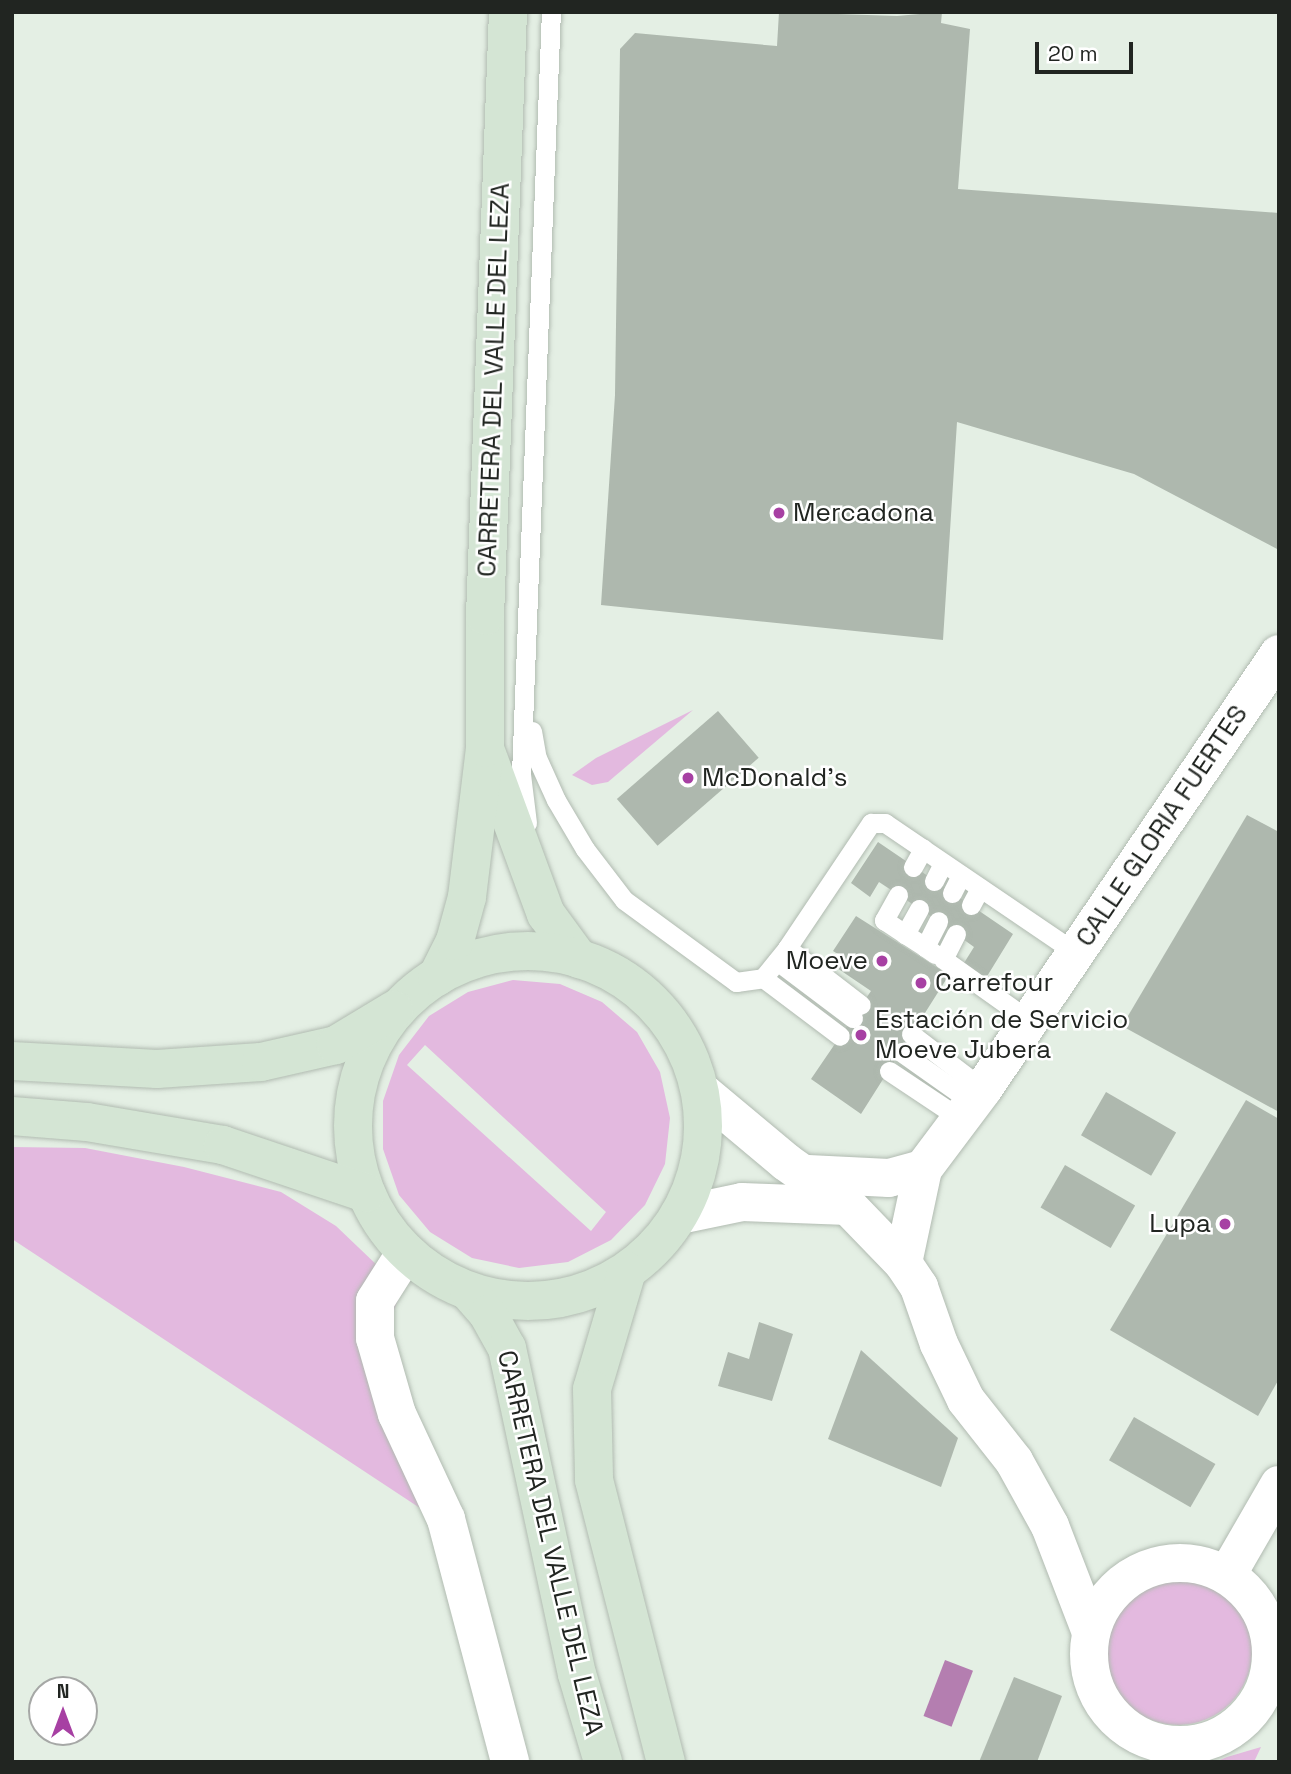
<!DOCTYPE html>
<html>
<head>
<meta charset="utf-8">
<style>
  body { margin:0 }
  #map { position:relative; width:1291px; height:1774px; overflow:hidden; background:#e4efe4; font-family:"Space Grotesk",sans-serif }
  div>[style] { position:absolute }
  [style*='--x'] { left:calc(var(--x)*1px); top:calc(var(--y)*1px); width:calc(var(--w)*1px); rotate:calc(var(--a)*1deg) }
  .green>* { inset:0; background:#e3b9df }
  .round { border-radius:50% }
  .water>* { inset:0; background:#b47eb0; transform-origin:0 0 }
  .building>* { inset:0; background:#aeb8ae; transform-origin:0 0 }
  .roads { filter:drop-shadow(0 0 2px #b1bbb1) drop-shadow(0 0 2px #b1bbb1) }
  .lane>* { height:19px; margin:-9.5px; padding:0 9.5px; transform-origin:9.5px; border-radius:9.5px; background:#fff }
  .street>* { height:38px; margin:-19px; padding:0 19px; transform-origin:19px; border-radius:19px; background:#fff }
  .street>.ring { margin:-19px; padding:0; box-sizing:content-box; background:none; border:38px solid #fff; border-radius:50% }
  .secondary>* { height:38px; margin:-19px; padding:0 19px; transform-origin:19px; border-radius:19px; background:#d4e5d4 }
  .secondary>.ring { margin:-19px; padding:0; box-sizing:content-box; background:none; border:38px solid #d4e5d4; border-radius:50% }
  .dots>* { width:19px; height:19px; translate:-50% -50%; box-sizing:border-box; border:4px solid #fff; border-radius:50% }
  span { translate:-50% -50%; white-space:nowrap; text-align:center; line-height:1.15; -webkit-text-stroke:5px #fff; paint-order:stroke }
  .street-label { font-size:26px; color:#212521 }
  .poi-label { font-size:26px; color:#212521 }
  .left { translate:0 -50%; text-align:left }
  .right { translate:-100% -50%; text-align:right }
  .frame { position:absolute; inset:0; border:14px solid #212521; pointer-events:none }
  .north { position:absolute; left:28px; top:1676px; width:70px; height:70px; box-sizing:border-box; background:#fff; border:2px solid #a6a8a6; border-radius:50%; rotate:0deg; font-size:19px; font-weight:700; line-height:28px; text-align:center; color:#212521 }
  .north::after { content:''; display:block; margin:auto; width:24px; height:32px; background:#a740a3; clip-path:polygon(50% 0,100% 100%,50% 72%,0 100%) }
  .scale { position:absolute; left:1035px; top:42px; width:98px; height:32px; box-sizing:border-box; border:4px solid #212521; border-top:0; padding-left:9px; font-size:21px; line-height:24px; white-space:nowrap; color:#212521; -webkit-text-stroke:5px #fff; paint-order:stroke }
</style>
</head>
<body>
<div id="map">
  <div class="green">
    <div style="clip-path:polygon(693px 710px,608px 782px,592px 785px,572px 775px,596px 758px)"></div>
    <div style="clip-path:polygon(evenodd,513px 980px,560px 984px,602px 1002px,637px 1032px,660px 1072px,670px 1118px,665px 1164px,645px 1205px,611px 1240px,568px 1262px,519px 1268px,472px 1258px,430px 1232px,399px 1195px,383px 1149px,383px 1101px,399px 1055px,429px 1016px,468px 992px,513px 980px,425px 1045px,606px 1212px,591px 1231px,407px 1065px,425px 1045px)"></div>
    <div style="clip-path:polygon(12px 1147px,85px 1148px,184px 1167px,281px 1192px,336px 1226px,402px 1289px,381px 1345px,432px 1516px,12px 1239px)"></div>
    <div class="round" style="left:1104px;top:1577px;width:148px;height:148px"></div>
    <div style="clip-path:polygon(1261px 1747px,1254px 1762px,1215px 1762px,1227px 1757px)"></div>
  </div>
  <div class="water">
    <div style="left:945px;top:1660px;width:30px;height:60px;rotate:21deg"></div>
  </div>
  <div class="building">
    <div style="clip-path:polygon(779px 12px,897px 16px,942px 12px,941px 23px,970px 29px,958px 189px,1279px 213px,1279px 550px,1134px 474px,957px 422px,943px 640px,601px 605px,615px 395px,620px 49px,635px 33px,777px 46px)"></div>
    <div style="left:718px;top:711px;width:62px;height:134px;rotate:49deg"></div>
    <div style="clip-path:polygon(1247px 815px,1279px 832px,1279px 1112px,1122px 1026px)"></div>
    <div style="clip-path:polygon(878px 842px,1013px 934px,986px 978px,964px 963px,974px 947px,938px 921px,879px 882px,870px 897px,851px 883px)"></div>
    <div style="clip-path:polygon(856px 916px,949px 975px,861px 1114px,811px 1079px,871px 991px,834px 966px,841px 956px,833px 951px)"></div>
    <div style="left:1106px;top:1092px;width:81px;height:50px;rotate:30deg"></div>
    <div style="clip-path:polygon(1246px 1100px,1279px 1119px,1279px 1379px,1258px 1416px,1110px 1330px)"></div>
    <div style="left:1065px;top:1165px;width:81px;height:49px;rotate:30deg"></div>
    <div style="clip-path:polygon(759px 1322px,793px 1334px,772px 1401px,718px 1386px,728px 1352px,749px 1359px)"></div>
    <div style="clip-path:polygon(861px 1350px,958px 1438px,941px 1487px,828px 1439px)"></div>
    <div style="left:1134px;top:1417px;width:94px;height:50px;rotate:30deg"></div>
    <div style="clip-path:polygon(1014px 1677px,1062px 1696px,1037px 1762px,979px 1762px)"></div>
  </div>
  <div class="roads">
    <div class="lane">
      <div style="--x:532;--y:731;--w:27;--a:80"></div>
      <div style="--x:537;--y:758;--w:46;--a:65.7"></div>
      <div style="--x:556;--y:800;--w:57;--a:59.4"></div>
      <div style="--x:585;--y:849;--w:64;--a:52.6"></div>
      <div style="--x:624;--y:900;--w:139;--a:36.2"></div>
      <div style="--x:736;--y:982;--w:27;--a:-8"></div>
      <div style="--x:763;--y:978;--w:38;--a:-51"></div>
      <div style="--x:787;--y:948;--w:93;--a:37.6"></div>
      <div style="--x:527;--y:823;--w:49;--a:-97"></div>
      <div style="--x:521;--y:774;--w:763;--a:-87.75"></div>
      <div style="--x:913;--y:867;--w:21;--a:-61"></div>
      <div style="--x:934;--y:881;--w:20;--a:-63"></div>
      <div style="--x:952;--y:893;--w:20;--a:-63"></div>
      <div style="--x:898;--y:895;--w:29;--a:119"></div>
      <div style="--x:884;--y:920;--w:25;--a:34"></div>
      <div style="--x:971;--y:905;--w:19;--a:-62"></div>
      <div style="--x:919;--y:909;--w:29;--a:119"></div>
      <div style="--x:905;--y:934;--w:24;--a:33"></div>
      <div style="--x:956;--y:934;--w:28;--a:117"></div>
      <div style="--x:943;--y:959;--w:107;--a:35.5"></div>
      <div style="--x:787;--y:948;--w:151;--a:-56.1"></div>
      <div style="--x:871;--y:823;--w:14;--a:0"></div>
      <div style="--x:885;--y:823;--w:231;--a:34.2"></div>
      <div style="--x:935;--y:954;--w:12;--a:-145"></div>
      <div style="--x:925;--y:947;--w:29;--a:-63"></div>
      <div style="--x:777;--y:961;--w:95;--a:36.9"></div>
      <div style="--x:763;--y:978;--w:96;--a:37"></div>
      <div style="--x:911;--y:1034;--w:91;--a:37.4"></div>
      <div style="--x:901;--y:1052;--w:88;--a:35.3"></div>
      <div style="--x:889;--y:1071;--w:87;--a:33.7"></div>
    </div>
    <div class="street">
      <div style="--x:700;--y:1090;--w:112;--a:39.9"></div>
      <div style="--x:786;--y:1162;--w:76;--a:35.4"></div>
      <div style="--x:848;--y:1206;--w:79;--a:46"></div>
      <div style="--x:903;--y:1263;--w:29;--a:56"></div>
      <div style="--x:919;--y:1287;--w:60;--a:70.7"></div>
      <div style="--x:939;--y:1344;--w:62;--a:64.3"></div>
      <div style="--x:966;--y:1400;--w:78;--a:51.8"></div>
      <div style="--x:1014;--y:1461;--w:74;--a:61"></div>
      <div style="--x:1050;--y:1526;--w:114;--a:68.9"></div>
      <div style="--x:923;--y:1169;--w:100;--a:-53.1"></div>
      <div style="--x:983;--y:1089;--w:526;--a:-55.77"></div>
      <div style="--x:808;--y:1174;--w:81;--a:2.8"></div>
      <div style="--x:889;--y:1178;--w:35;--a:-15"></div>
      <div style="--x:923;--y:1169;--w:96;--a:102"></div>
      <div style="--x:680;--y:1215;--w:63;--a:-11.8"></div>
      <div style="--x:742;--y:1202;--w:106;--a:2.2"></div>
      <div style="--x:406;--y:1252;--w:58;--a:122.3"></div>
      <div style="--x:375;--y:1301;--w:37;--a:90"></div>
      <div style="--x:375;--y:1338;--w:79;--a:73.9"></div>
      <div style="--x:397;--y:1414;--w:116;--a:65"></div>
      <div style="--x:446;--y:1519;--w:251;--a:75.2"></div>
      <div class="ring" style="left:1089px;top:1563px;width:144px;height:144px"></div>
      <div style="--x:1227;--y:1575;--w:104;--a:-60"></div>
    </div>
    <div class="secondary">
      <div style="--x:487;--y:754;--w:171;--a:69.8"></div>
      <div style="--x:546;--y:914;--w:56;--a:53.7"></div>
      <div class="ring" style="left:353px;top:951px;width:312px;height:312px"></div>
      <div style="--x:437;--y:977;--w:40;--a:-63.4"></div>
      <div style="--x:455;--y:941;--w:46;--a:-74.7"></div>
      <div style="--x:467;--y:897;--w:150;--a:-83.1"></div>
      <div style="--x:485;--y:748;--w:132;--a:-90"></div>
      <div style="--x:485;--y:616;--w:604;--a:-87.82"></div>
      <div style="--x:12;--y:1061;--w:145;--a:3.2"></div>
      <div style="--x:157;--y:1069;--w:104;--a:-3.9"></div>
      <div style="--x:261;--y:1062;--w:77;--a:-12.8"></div>
      <div style="--x:336;--y:1045;--w:68;--a:-31.1"></div>
      <div style="--x:12;--y:1116;--w:75;--a:4.6"></div>
      <div style="--x:87;--y:1122;--w:138;--a:9.6"></div>
      <div style="--x:223;--y:1145;--w:151;--a:18.6"></div>
      <div style="--x:627;--y:1271;--w:123;--a:106.5"></div>
      <div style="--x:592;--y:1389;--w:91;--a:88.7"></div>
      <div style="--x:594;--y:1480;--w:291;--a:75.7"></div>
      <div style="--x:469;--y:1292;--w:29;--a:49"></div>
      <div style="--x:488;--y:1314;--w:39;--a:61"></div>
      <div style="--x:507;--y:1348;--w:333;--a:77.9"></div>
      <div style="--x:577;--y:1674;--w:92;--a:73.5"></div>
    </div>
  </div>
  <div class="dots">
    <div style="left:779px;top:513px;background:#a740a3"></div>
    <div style="left:688px;top:778px;background:#a740a3"></div>
    <div style="left:882px;top:961px;background:#a740a3"></div>
    <div style="left:921px;top:983px;background:#a740a3"></div>
    <div style="left:861px;top:1035px;background:#a740a3"></div>
    <div style="left:1225px;top:1224px;background:#a740a3"></div>
  </div>
  <div class="street-label">
    <span style="left:494px;top:380px;rotate:-88deg">CARRETERA DEL VALLE DEL LEZA</span>
    <span style="left:1162px;top:826px;rotate:-56deg">CALLE GLORIA FUERTES</span>
    <span style="left:550px;top:1543px;rotate:77deg">CARRETERA DEL VALLE DEL LEZA</span>
  </div>
  <div class="poi-label">
    <span class="left" style="left:793px;top:513px">Mercadona</span>
    <span class="left" style="left:702px;top:778px">McDonald's</span>
    <span class="right" style="left:868px;top:961px">Moeve</span>
    <span class="left" style="left:935px;top:983px">Carrefour</span>
    <span class="left" style="left:875px;top:1035px">Estación de Servicio<br>Moeve Jubera</span>
    <span class="right" style="left:1211px;top:1224px">Lupa</span>
  </div>
  <div class="frame"></div>
  <div class="north">N</div>
  <div class="scale">20 m</div>
</div>
</body>
</html>
